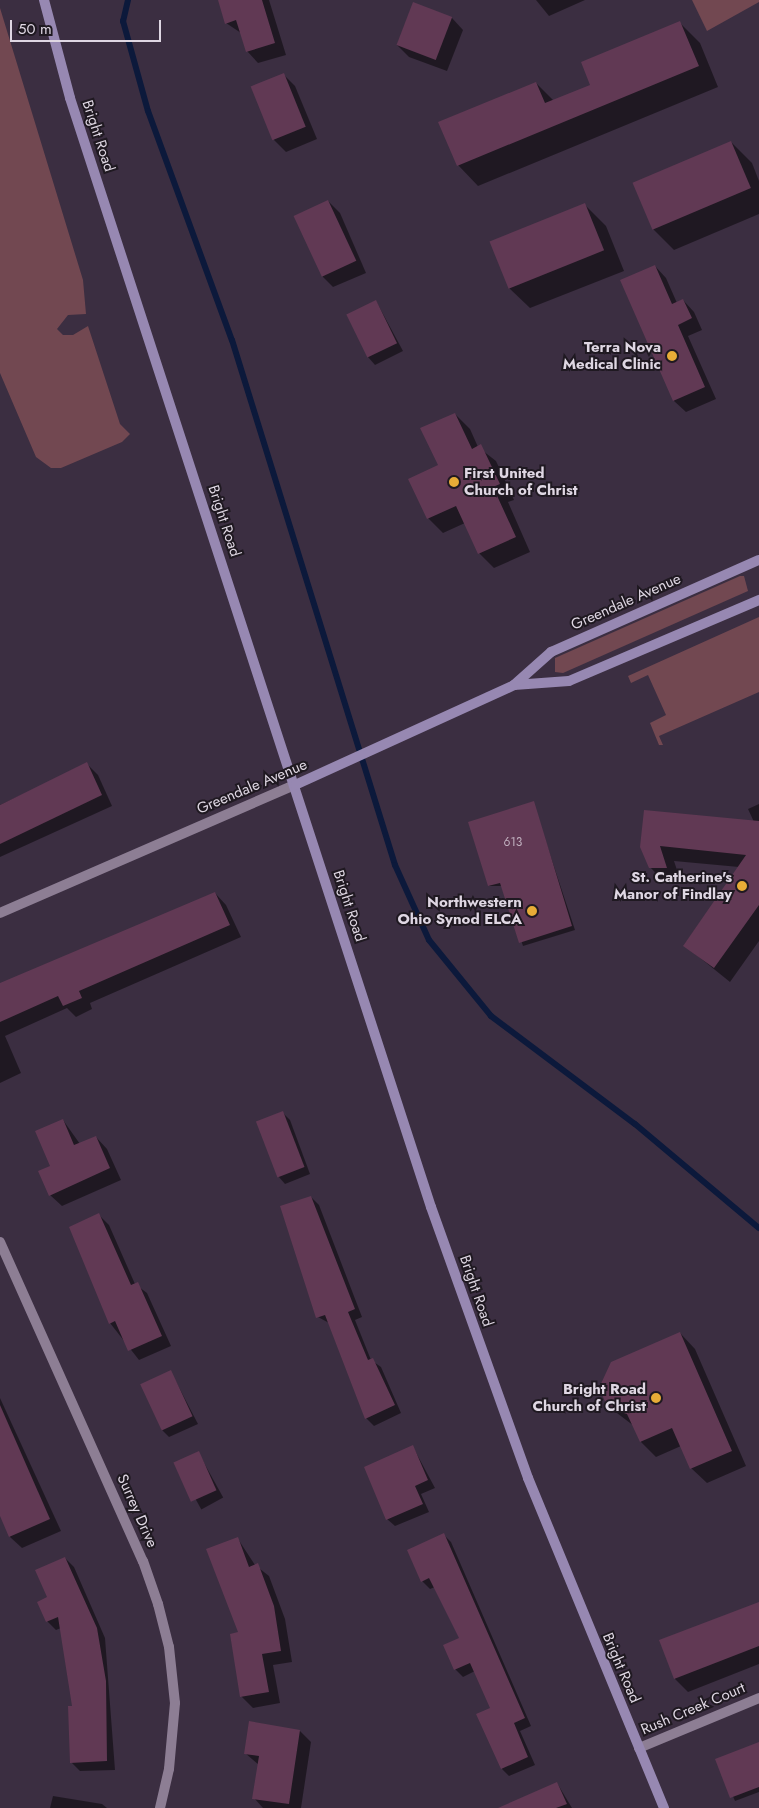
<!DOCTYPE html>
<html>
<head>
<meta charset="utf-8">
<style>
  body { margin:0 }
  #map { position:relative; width:759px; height:1808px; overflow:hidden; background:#3b2e41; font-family:Jost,sans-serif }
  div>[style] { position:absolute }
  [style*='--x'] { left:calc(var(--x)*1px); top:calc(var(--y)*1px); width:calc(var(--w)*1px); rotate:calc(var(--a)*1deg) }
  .green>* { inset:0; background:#724851 }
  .shadow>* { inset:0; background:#0007; transform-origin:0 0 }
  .stream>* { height:6px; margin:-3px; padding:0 3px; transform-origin:3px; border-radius:3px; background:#0c193b }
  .building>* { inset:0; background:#613954; transform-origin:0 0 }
  .street>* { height:10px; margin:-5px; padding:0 5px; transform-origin:5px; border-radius:5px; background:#8d7e94 }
  .secondary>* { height:10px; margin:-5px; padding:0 5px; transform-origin:5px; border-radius:5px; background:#9788b2 }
  .dots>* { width:14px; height:14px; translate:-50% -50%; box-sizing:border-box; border:2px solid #1f1921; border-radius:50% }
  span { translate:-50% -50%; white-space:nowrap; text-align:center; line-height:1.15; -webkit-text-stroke:4px #1f1921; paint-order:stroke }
  .number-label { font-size:12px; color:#c0b0bf }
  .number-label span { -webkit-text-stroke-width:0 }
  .street-label { font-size:15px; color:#dfd7e3 }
  .poi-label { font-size:15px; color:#dfd7e3; font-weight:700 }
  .right { translate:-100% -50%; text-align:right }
  .left { translate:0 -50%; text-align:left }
  .scale { position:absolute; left:10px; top:20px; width:151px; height:22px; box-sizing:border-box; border:2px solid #dfd7e3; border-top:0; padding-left:6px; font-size:15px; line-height:18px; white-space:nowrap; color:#dfd7e3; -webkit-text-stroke:4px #1f1921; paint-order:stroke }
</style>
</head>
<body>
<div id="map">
  <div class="green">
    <div style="clip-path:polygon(692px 0,759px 0,759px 2px,707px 31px)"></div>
    <div style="clip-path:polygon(0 8px,83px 280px,86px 314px,68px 315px,57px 329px,63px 335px,73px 335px,88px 326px,120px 424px,130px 434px,122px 442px,61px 468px,51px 468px,36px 457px,0 373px)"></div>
    <div style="clip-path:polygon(740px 576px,744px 576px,748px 591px,563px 673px,555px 672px,555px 658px)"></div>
    <div style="clip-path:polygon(759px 617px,759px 692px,659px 736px,663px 745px,659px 745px,650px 723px,666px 715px,648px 675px,631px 683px,628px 676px)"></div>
  </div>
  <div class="shadow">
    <div style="clip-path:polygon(219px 0,269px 0,286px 55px,258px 63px,247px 51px,241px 33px,226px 23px)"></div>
    <div style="clip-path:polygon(536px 0,585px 0,549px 16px)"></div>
    <div style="clip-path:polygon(413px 4px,452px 18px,463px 30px,447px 71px,409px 57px,397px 45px)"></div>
    <div style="clip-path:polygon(680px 23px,700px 43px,718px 87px,478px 186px,458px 165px,536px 83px,554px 101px,592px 86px)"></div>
    <div style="clip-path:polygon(284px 75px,295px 86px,317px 139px,286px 152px,274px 140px)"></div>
    <div style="clip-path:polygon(731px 142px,752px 163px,759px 181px,759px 214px,674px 250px,653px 229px,634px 183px)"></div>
    <div style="clip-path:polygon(328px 201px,340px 213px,366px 273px,333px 287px,322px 276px)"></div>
    <div style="clip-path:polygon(585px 205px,606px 226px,624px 271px,530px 308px,509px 288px)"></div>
    <div style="clip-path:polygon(655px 266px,666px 278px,677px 303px,683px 300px,694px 312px,702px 330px,688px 336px,716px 399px,686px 412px,674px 401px,622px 280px)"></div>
    <div style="clip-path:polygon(376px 301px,403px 351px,375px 365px,368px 357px)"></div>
    <div style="clip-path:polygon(455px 414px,470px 429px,478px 447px,496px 461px,514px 500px,508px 502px,530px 552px,494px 568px,479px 553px,465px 523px,443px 533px,428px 518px)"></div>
    <div style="clip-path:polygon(87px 764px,98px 775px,112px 806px,0 857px,0 805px)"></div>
    <div style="clip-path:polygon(533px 803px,575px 930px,523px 946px,503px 886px,489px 886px)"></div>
    <div style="clip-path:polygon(759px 804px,759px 941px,730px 982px,684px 945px,739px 867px,674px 861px,681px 882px,665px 883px,650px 867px,641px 847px,754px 822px,748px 809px)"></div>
    <div style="clip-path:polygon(215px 893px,226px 905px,241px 937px,90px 1003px,92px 1009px,76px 1017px,67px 1008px,5px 1036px,21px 1073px,0 1083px,0 984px)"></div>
    <div style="clip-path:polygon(283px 1113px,290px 1120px,310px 1174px,285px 1184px,278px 1176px)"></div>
    <div style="clip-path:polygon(63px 1120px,80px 1144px,96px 1137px,107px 1149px,121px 1180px,62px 1206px,50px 1195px)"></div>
    <div style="clip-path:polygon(311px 1197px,319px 1205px,362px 1317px,355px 1320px,371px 1360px,381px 1367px,401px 1413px,374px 1426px,366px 1418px,329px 1323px,318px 1317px)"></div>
    <div style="clip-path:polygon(99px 1215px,109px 1225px,135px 1284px,147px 1293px,171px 1346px,139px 1360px,110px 1323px)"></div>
    <div style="clip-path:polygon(680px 1333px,695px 1349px,746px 1466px,707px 1483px,691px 1468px,681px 1446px,656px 1457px,641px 1442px,634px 1426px,609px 1407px)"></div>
    <div style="clip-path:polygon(171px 1372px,198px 1424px,169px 1437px,161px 1429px)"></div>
    <div style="clip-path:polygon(0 1398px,61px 1531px,22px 1548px,10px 1537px,0 1513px)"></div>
    <div style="clip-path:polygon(413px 1447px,435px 1488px,421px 1494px,429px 1512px,395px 1526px,387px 1519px)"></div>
    <div style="left:198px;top:1452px;width:52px;height:25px;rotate:61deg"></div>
    <div style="clip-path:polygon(444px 1535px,451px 1542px,531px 1726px,520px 1731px,535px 1765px,509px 1776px,502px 1769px,492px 1708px,475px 1671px,463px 1677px,455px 1669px,460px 1638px,435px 1587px,430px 1589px,422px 1581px)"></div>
    <div style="clip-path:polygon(238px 1539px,255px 1565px,269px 1576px,285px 1619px,292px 1662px,273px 1665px,280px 1703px,253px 1708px,241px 1696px)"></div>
    <div style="clip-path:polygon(65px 1558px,74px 1567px,105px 1638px,115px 1770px,80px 1771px,71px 1762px,74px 1707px,61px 1628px,56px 1630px,47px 1621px,49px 1598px)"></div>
    <div style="clip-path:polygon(759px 1603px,759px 1664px,688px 1692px,675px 1679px,660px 1641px)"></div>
    <div style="clip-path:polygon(300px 1731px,311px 1742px,301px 1808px,263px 1808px,254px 1798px,259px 1765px,245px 1753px)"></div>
    <div style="clip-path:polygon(759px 1744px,759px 1792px,735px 1801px,717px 1760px)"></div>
    <div style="clip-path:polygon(557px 1783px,572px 1808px,524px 1808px)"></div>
    <div style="clip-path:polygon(53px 1796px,102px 1804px,107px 1808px,50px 1808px)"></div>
  </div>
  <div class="stream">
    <div style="--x:128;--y:0;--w:22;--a:103"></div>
    <div style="--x:123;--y:21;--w:93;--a:74.5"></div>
    <div style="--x:148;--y:111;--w:244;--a:69.9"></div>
    <div style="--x:232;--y:340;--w:550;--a:72.75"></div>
    <div style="--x:395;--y:865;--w:82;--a:65.6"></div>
    <div style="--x:429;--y:940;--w:98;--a:50.8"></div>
    <div style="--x:491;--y:1016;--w:180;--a:36.9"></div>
    <div style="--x:635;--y:1124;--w:162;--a:40"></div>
  </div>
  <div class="building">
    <div style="clip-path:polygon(218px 0,262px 0,275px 43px,246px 52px,236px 20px,225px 24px)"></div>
    <div style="left:413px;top:2px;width:42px;height:46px;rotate:21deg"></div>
    <div style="clip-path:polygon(680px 21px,699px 66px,457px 166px,438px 122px,536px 82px,545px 103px,590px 85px,581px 62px)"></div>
    <div style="left:284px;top:73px;width:58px;height:36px;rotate:68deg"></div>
    <div style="left:731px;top:141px;width:51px;height:107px;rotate:67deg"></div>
    <div style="left:328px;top:200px;width:67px;height:38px;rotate:65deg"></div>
    <div style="left:585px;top:203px;width:51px;height:103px;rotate:68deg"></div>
    <div style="clip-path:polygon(655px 265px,672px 304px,683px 299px,692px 318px,678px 325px,705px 387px,673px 401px,620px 280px)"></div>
    <div style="left:376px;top:300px;width:48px;height:33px;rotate:64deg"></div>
    <div style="clip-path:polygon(455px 413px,472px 449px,481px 444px,500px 484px,493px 487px,516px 537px,478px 554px,456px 506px,427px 519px,408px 479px,438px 465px,420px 428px)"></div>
    <div style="clip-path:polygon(87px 762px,102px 795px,0 844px,0 805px)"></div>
    <div style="clip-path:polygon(534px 801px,572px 926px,519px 943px,500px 883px,488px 886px,468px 822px)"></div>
    <div style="clip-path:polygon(644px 810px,759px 821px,759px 905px,714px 968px,683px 946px,746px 855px,660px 846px,667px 868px,649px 868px,640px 847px)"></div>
    <div style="clip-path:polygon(215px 892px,230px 925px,79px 991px,82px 998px,63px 1006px,58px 996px,0 1022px,0 983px)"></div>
    <div style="left:283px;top:1111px;width:60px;height:29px;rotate:69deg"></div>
    <div style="clip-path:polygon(63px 1119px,74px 1145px,96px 1136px,110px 1168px,49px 1196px,38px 1171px,50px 1166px,35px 1131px)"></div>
    <div style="clip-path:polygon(311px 1196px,355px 1309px,348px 1312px,368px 1360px,373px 1358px,395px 1405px,365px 1419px,325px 1315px,316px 1318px,280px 1206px)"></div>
    <div style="clip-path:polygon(99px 1213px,131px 1285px,138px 1282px,162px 1336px,128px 1351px,115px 1321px,109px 1324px,69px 1227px)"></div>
    <div style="clip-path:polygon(680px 1332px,732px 1451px,690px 1469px,672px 1428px,640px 1442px,627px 1414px,608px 1408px,599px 1388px,611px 1362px)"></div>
    <div style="left:171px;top:1370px;width:51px;height:34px;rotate:65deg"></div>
    <div style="clip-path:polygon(0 1405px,50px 1519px,9px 1537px,0 1516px)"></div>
    <div style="clip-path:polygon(413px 1445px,428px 1480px,415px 1486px,423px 1504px,386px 1520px,364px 1467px)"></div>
    <div style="left:199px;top:1451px;width:43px;height:28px;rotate:66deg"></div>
    <div style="clip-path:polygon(444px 1533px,525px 1718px,514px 1723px,528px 1757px,501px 1769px,476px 1714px,490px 1708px,470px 1663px,454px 1670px,443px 1645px,459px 1638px,429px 1578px,421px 1582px,407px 1550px)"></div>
    <div style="clip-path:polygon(238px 1537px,249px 1567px,258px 1563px,274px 1606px,281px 1651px,262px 1654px,269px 1692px,240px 1697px,230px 1634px,238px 1632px,206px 1549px)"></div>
    <div style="clip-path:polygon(65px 1557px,97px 1628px,106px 1681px,107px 1761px,70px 1763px,68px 1706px,72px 1706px,58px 1617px,46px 1622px,37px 1602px,47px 1597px,35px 1570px)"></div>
    <div style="clip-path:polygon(759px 1602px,759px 1646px,674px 1679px,659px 1640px)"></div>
    <div style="clip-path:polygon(249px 1721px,300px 1730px,289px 1804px,252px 1799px,259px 1756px,244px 1754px)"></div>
    <div style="clip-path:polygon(759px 1742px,759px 1787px,730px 1798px,715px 1759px)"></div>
    <div style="clip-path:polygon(557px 1782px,567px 1804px,556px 1808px,498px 1808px)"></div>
  </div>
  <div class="street">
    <div style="--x:0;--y:913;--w:322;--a:-23.5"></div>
    <div style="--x:0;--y:1242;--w:350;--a:65.9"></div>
    <div style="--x:143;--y:1561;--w:46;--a:70.8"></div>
    <div style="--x:158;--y:1604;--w:44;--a:75.7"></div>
    <div style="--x:169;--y:1647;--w:56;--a:83.9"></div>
    <div style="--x:175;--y:1703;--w:66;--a:95.2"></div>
    <div style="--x:169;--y:1769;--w:40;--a:103"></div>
    <div style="--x:639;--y:1748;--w:130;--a:-22.6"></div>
  </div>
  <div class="secondary">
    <div style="--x:44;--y:0;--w:101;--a:75.1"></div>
    <div style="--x:70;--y:98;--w:1166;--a:71.97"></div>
    <div style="--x:431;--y:1207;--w:288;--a:70.3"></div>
    <div style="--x:528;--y:1478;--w:357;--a:67.6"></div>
    <div style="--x:514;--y:685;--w:55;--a:-4.2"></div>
    <div style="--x:569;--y:681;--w:207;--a:-23.1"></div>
    <div style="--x:295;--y:785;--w:241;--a:-24.5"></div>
    <div style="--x:514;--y:685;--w:50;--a:-41.7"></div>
    <div style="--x:551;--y:652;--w:227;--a:-23.9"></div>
  </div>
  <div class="dots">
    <div style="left:672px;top:356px;background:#e7ac37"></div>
    <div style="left:454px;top:482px;background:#e7ac37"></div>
    <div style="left:742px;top:886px;background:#e7ac37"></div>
    <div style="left:532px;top:911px;background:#e7ac37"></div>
    <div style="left:656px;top:1398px;background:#e7ac37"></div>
  </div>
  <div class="number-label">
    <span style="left:513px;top:843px">613</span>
  </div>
  <div class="street-label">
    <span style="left:98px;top:136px;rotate:72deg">Bright Road</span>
    <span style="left:224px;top:521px;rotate:72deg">Bright Road</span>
    <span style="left:626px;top:602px;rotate:-24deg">Greendale Avenue</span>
    <span style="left:252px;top:787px;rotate:-23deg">Greendale Avenue</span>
    <span style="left:349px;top:906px;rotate:72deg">Bright Road</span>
    <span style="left:476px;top:1291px;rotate:71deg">Bright Road</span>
    <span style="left:137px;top:1511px;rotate:66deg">Surrey Drive</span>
    <span style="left:621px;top:1668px;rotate:67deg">Bright Road</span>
    <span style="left:693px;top:1709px;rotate:-23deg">Rush Creek Court</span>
  </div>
  <div class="poi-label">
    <span class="right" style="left:661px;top:356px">Terra Nova<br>Medical Clinic</span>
    <span class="left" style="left:464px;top:482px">First United<br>Church of Christ</span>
    <span class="right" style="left:732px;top:886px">St. Catherine's<br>Manor of Findlay</span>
    <span class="right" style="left:522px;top:911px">Northwestern<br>Ohio Synod ELCA</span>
    <span class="right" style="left:646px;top:1398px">Bright Road<br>Church of Christ</span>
  </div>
  <div class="scale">50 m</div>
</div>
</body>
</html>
